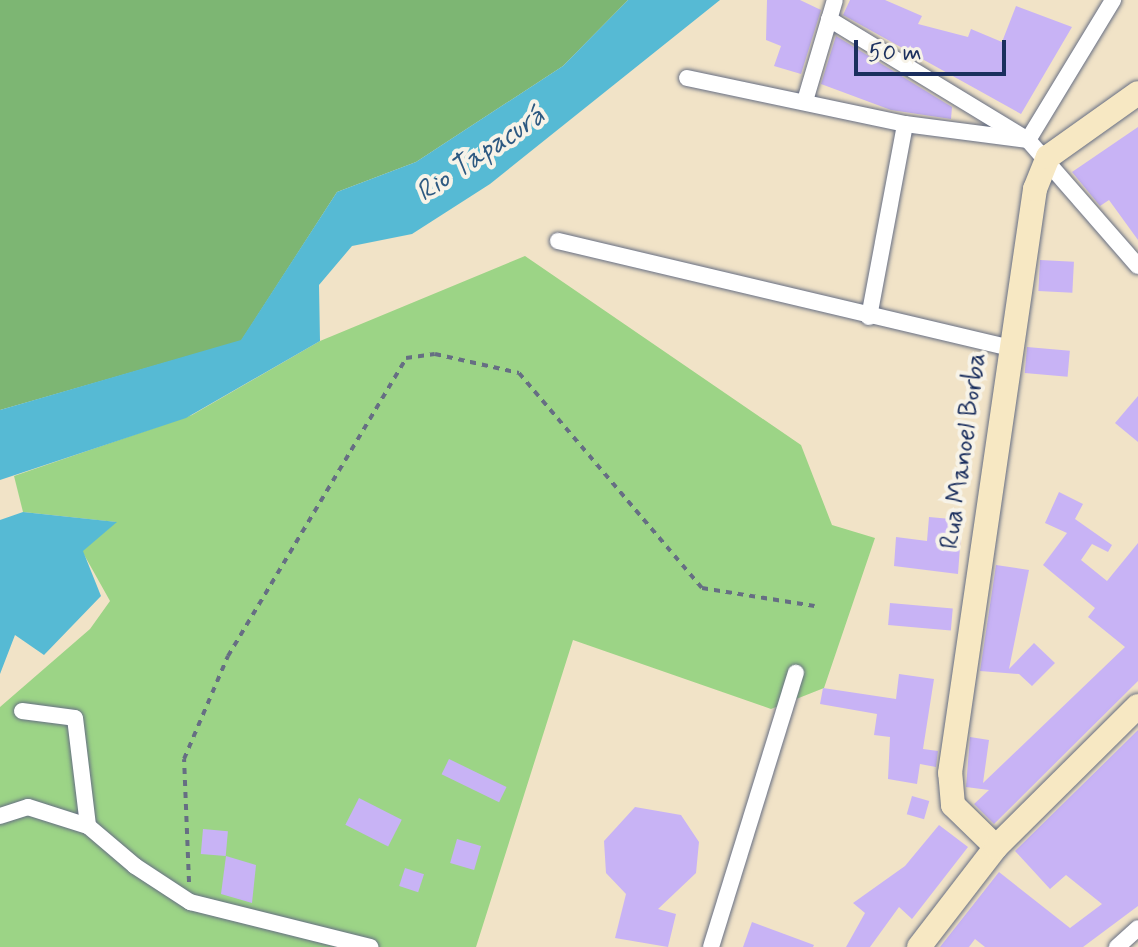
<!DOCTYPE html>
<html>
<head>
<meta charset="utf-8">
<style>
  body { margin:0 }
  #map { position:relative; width:1138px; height:947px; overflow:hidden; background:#f1e3c7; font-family:Mynerve,sans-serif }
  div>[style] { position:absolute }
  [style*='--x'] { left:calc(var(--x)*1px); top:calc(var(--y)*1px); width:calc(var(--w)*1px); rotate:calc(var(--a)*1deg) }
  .green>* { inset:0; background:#9cd486 }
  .forest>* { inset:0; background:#7db673 }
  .water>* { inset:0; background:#56bad4 }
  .building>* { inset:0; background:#c8b3f5; transform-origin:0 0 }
  .path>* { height:4px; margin-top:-2px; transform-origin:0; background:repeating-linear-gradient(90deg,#666e83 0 6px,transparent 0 12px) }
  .roads { filter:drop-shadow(0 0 2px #666e83) drop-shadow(0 0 2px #666e83) }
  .street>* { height:16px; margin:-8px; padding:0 8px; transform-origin:8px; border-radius:8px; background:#fff }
  .secondary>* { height:24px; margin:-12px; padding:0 12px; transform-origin:12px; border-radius:12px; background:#f7e8c3 }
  span { translate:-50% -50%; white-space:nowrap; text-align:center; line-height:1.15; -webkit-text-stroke:8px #f7f3e8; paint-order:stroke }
  .street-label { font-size:26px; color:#1b2f5e }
  .water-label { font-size:28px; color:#2d5981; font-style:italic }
  .scale { position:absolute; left:854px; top:40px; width:152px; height:36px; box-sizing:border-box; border:4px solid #1b2f5e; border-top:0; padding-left:10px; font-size:24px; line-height:28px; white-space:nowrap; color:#1b2f5e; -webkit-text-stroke:6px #f7f3e8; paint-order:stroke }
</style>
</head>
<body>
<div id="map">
  <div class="green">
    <div style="clip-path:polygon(525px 256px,801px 445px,832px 525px,875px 538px,824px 688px,771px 709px,573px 640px,476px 947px,0 947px,0 707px,90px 629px,110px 601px,82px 551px,116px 522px,23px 512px,14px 476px,192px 415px,320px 341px)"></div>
  </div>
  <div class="forest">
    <div style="clip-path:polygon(0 0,628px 0,563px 66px,416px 162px,337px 192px,241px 341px,0 410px)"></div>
  </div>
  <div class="water">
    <div style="clip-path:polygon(628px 0,720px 0,490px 184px,412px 234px,352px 246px,319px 285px,320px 341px,186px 418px,0 480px,0 410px,241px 340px,337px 192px,416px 162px,563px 66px)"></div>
    <div style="clip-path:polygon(23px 512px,117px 522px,83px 551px,101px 596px,44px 655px,15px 635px,0 674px,0 520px)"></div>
  </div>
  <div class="building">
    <div style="clip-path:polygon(767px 0,800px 0,821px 10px,801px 74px,774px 66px,781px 46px,766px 40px)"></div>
    <div style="clip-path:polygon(850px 0,885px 0,922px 16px,918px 24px,968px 37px,971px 29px,1002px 42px,1016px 6px,1072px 27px,1021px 114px,843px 15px)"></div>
    <div style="clip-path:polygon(836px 36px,952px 107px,951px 119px,891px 110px,821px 84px)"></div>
    <div style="clip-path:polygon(1138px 127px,1138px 240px,1109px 200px,1100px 206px,1072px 172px)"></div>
    <div style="left:1040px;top:260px;width:34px;height:31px;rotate:3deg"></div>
    <div style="left:1027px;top:347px;width:43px;height:26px;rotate:5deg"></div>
    <div style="clip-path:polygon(1138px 396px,1138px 442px,1115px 423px)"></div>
    <div style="clip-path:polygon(1059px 492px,1083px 504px,1075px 519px,1112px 545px,1108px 552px,1092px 544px,1081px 560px,1107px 581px,1138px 543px,1138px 681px,994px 824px,974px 804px,989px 790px,966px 787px,970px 737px,989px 740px,983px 783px,1125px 647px,1088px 617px,1095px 608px,1043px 565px,1067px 533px,1045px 523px)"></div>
    <div style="clip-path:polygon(929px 517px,962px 520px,958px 574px,894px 566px,896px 537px,927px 541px)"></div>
    <div style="clip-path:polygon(996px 565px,1029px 570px,1009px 669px,1034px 643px,1055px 663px,1032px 686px,1019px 674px,980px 671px)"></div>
    <div style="left:890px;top:603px;width:63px;height:22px;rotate:5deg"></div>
    <div style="clip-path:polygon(899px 674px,934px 679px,923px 749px,938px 751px,936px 767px,920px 764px,917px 784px,888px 779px,890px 737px,874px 735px,877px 714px,820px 704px,823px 688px,896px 699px)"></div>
    <div style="clip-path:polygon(1138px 730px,1138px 906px,1083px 947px,985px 947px,975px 939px,969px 947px,940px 947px,999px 872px,1070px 928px,1102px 904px,1066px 875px,1050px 889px,1015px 851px)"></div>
    <div style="left:449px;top:759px;width:64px;height:17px;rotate:26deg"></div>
    <div style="left:912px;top:796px;width:18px;height:19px;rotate:16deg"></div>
    <div style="left:359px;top:798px;width:48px;height:30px;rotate:27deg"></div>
    <div style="clip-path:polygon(635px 807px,681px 815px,699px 842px,696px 873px,658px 909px,676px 914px,668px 947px,615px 938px,626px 894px,606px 873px,604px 841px)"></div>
    <div style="clip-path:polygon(939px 825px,968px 847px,912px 919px,899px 907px,870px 947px,846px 947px,865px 913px,853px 903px,905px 866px)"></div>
    <div style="left:203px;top:829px;width:25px;height:25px;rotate:5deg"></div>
    <div style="left:457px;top:839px;width:25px;height:25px;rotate:16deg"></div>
    <div style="clip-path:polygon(226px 856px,256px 865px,252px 903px,221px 894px)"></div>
    <div style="left:405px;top:868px;width:20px;height:19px;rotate:18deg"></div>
    <div style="clip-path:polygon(752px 922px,814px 945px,813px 947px,743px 947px)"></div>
  </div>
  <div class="path">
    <div style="--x:189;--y:882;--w:123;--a:-92.3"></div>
    <div style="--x:184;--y:759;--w:112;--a:-66.9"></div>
    <div style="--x:228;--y:656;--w:347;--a:-59.1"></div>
    <div style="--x:406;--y:358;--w:29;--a:-8"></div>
    <div style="--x:435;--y:354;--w:86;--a:12.7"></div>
    <div style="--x:519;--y:373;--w:282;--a:49.6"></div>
    <div style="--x:702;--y:588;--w:114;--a:9.1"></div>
  </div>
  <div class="roads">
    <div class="street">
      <div style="--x:829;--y:19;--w:233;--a:31.3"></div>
      <div style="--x:1028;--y:140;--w:164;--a:-58.7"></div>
      <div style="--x:687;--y:78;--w:223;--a:11.9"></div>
      <div style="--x:905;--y:124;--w:124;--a:7.4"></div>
      <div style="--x:1028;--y:140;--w:167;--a:48.9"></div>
      <div style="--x:805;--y:101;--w:105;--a:-73.5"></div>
      <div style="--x:558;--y:241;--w:461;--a:13.3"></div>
      <div style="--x:869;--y:317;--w:196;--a:-79.4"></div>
      <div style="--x:22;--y:711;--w:53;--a:7.5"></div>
      <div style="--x:75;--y:718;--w:109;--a:83.1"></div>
      <div style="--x:88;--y:826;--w:62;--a:40.4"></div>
      <div style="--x:135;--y:866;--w:66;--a:33.2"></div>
      <div style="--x:190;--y:902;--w:186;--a:14"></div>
      <div style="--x:0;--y:816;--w:29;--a:-18"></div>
      <div style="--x:28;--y:807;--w:63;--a:17.6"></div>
      <div style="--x:711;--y:947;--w:287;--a:-72.8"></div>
      <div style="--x:1117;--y:947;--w:28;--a:-42"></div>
    </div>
    <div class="secondary">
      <div style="--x:996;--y:847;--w:60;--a:-135.7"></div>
      <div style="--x:953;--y:805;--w:32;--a:-95"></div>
      <div style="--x:950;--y:773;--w:590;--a:-81.72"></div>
      <div style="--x:1035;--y:189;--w:35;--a:-68"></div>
      <div style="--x:1048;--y:157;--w:110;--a:-35.4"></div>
      <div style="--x:919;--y:947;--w:126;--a:-52.4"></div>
      <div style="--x:996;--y:847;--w:200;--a:-44.8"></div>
    </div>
  </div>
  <div class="street-label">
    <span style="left:965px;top:451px;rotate:-82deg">Rua Manoel Borba</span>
  </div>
  <div class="water-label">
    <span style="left:481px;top:155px;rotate:-34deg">Rio Tapacurá</span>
  </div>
  <div class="scale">50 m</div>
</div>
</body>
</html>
